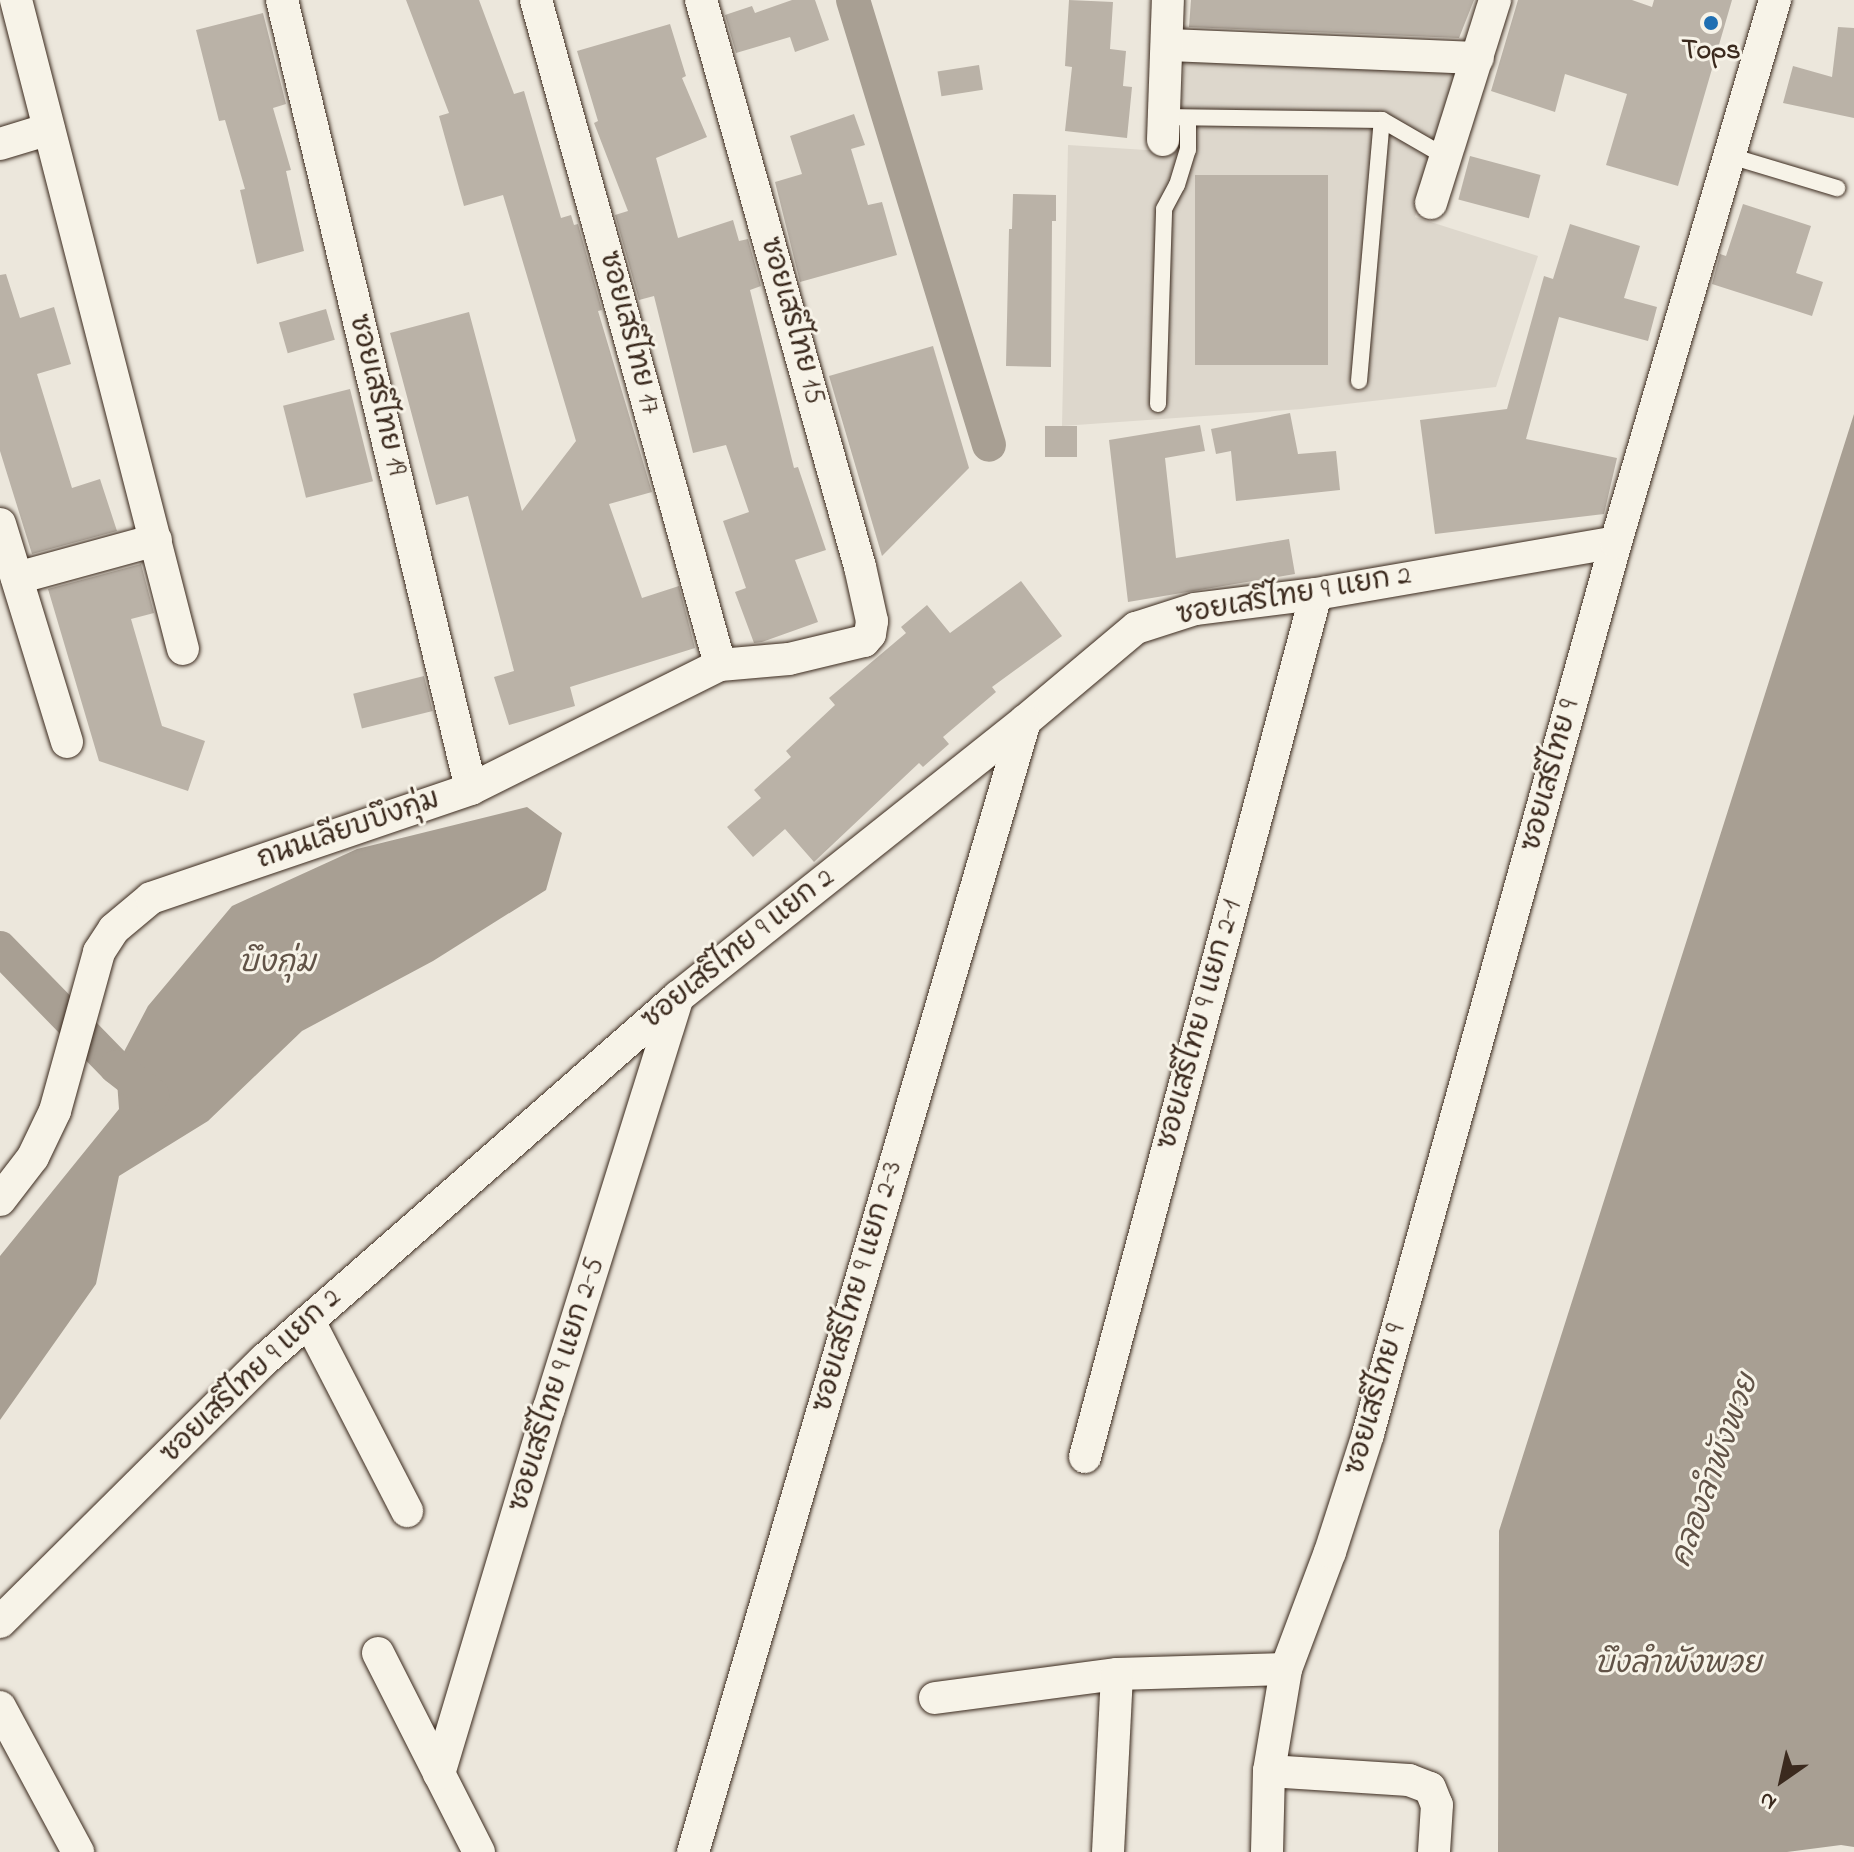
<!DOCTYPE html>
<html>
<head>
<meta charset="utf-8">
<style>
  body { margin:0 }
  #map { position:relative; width:1854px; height:1852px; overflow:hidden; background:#ece7dc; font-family:"Indie Flower","Playpen Sans Thai",sans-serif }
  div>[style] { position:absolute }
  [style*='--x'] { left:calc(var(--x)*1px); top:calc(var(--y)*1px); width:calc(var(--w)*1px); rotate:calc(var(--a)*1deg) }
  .built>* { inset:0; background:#ddd7cc }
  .water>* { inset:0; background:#a89f93 }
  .canal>* { height:34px; margin:-17px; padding:0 17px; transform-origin:17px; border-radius:17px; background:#a89f93 }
  .building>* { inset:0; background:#bab2a7; transform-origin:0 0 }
  .roads { filter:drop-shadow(0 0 2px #3b2a1e) drop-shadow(0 0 2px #3b2a1e) }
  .service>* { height:16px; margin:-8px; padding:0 8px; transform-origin:8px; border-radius:8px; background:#f7f3e8 }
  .minor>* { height:32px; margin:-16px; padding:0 16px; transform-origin:16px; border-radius:16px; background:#f7f3e8 }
  .dots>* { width:22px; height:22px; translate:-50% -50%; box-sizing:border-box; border:4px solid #f7f3e8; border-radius:50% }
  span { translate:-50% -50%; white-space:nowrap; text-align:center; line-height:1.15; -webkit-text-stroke:6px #f7f3e8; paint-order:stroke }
  .poi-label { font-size:28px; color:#3b2a1e; font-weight:700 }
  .street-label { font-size:28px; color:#3b2a1e }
  .water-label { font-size:30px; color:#615347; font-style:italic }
  .north { position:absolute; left:1742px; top:1740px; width:80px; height:80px; -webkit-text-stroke:6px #f7f3e8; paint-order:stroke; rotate:214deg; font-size:22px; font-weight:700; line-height:32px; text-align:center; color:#3b2a1e }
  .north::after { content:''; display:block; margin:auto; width:28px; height:36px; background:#3b2a1e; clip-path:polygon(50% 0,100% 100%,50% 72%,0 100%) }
</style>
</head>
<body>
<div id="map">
  <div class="built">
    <div style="clip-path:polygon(1185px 57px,1455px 71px,1415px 217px,1538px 256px,1496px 387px,1302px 409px,1062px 426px,1068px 145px,1177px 152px)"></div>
  </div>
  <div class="water">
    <div style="clip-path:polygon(1854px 414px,1854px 1847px,1841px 1845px,1787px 1852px,1498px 1852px,1499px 1531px)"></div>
    <div style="clip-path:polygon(527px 807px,562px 833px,546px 890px,433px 961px,302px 1031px,208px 1121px,119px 1176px,96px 1284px,0 1420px,0 1256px,119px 1109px,116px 1067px,148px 1006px,232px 906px,357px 849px)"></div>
  </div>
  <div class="canal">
    <div style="--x:853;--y:0;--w:465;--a:73"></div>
    <div style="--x:0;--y:948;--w:166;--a:45.7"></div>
    <div style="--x:116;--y:1067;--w:46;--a:37.9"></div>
  </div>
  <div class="building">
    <div style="clip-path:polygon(406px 0,479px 0,514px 94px,524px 91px,561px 218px,571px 215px,574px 225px,578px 224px,602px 310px,598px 311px,652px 492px,609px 504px,642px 598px,679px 586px,695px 648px,570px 687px,575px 706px,509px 725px,494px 677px,514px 671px,468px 496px,436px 505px,390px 333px,469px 312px,522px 511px,576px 441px,503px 195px,464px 206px,439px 116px,449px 113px)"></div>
    <div style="clip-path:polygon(792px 0,815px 0,829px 40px,795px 52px,790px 37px,736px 53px,725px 15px,752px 6px,755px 13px)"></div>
    <div style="clip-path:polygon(1069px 0,1113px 2px,1110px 49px,1126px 51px,1123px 86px,1132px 87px,1127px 138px,1065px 131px,1072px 67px,1065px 66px)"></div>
    <div style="clip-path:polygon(1191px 0,1474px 0,1459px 38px,1189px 27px)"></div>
    <div style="clip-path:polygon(1518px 0,1632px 0,1652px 7px,1654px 0,1732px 0,1678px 186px,1606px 165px,1627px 94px,1565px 74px,1555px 112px,1491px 91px)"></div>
    <div style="clip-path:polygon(263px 13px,286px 104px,273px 108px,291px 170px,286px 171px,304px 251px,257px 264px,240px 190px,245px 189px,225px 120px,219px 121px,196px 30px)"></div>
    <div style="clip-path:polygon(670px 24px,686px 76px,682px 78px,707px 137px,656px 158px,678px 238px,733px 220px,739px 241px,748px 239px,761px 286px,750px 290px,794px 468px,798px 467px,826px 550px,795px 560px,818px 622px,762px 642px,754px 643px,735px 592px,746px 588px,723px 521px,749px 512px,726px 445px,693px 453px,654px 296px,639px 300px,615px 215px,628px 211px,594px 123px,598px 121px,577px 51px)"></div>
    <div style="clip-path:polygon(1838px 27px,1854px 28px,1854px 118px,1783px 103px,1793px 66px,1832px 77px)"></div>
    <div style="left:979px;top:65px;width:25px;height:42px;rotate:81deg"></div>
    <div style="clip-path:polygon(854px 114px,865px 145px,851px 149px,868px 205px,882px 202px,897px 255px,800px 282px,775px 182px,802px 174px,790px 136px)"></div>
    <div style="left:1470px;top:156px;width:73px;height:45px;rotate:15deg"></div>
    <div style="left:1195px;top:175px;width:133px;height:190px"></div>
    <div style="clip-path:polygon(1013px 194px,1056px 195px,1056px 221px,1052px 221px,1051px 367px,1006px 366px,1009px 229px,1012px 229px)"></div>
    <div style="clip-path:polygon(1743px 204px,1811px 226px,1796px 273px,1823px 282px,1812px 316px,1712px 284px,1720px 254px,1726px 256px)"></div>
    <div style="clip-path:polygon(1570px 224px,1640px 246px,1624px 298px,1657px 307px,1648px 341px,1559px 317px,1526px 439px,1617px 458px,1604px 514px,1435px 534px,1420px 420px,1507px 409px,1544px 276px,1553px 279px)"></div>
    <div style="clip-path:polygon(6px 274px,20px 318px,54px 307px,71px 364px,37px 374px,72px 488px,100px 479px,117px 531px,32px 554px,0 451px,0 275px)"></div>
    <div style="left:326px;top:309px;width:32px;height:49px;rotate:74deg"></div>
    <div style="clip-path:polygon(933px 346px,969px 468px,882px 556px,829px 376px)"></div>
    <div style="left:350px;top:389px;width:95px;height:69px;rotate:76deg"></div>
    <div style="clip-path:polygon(1290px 413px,1298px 454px,1336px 451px,1340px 490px,1236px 501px,1231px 451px,1216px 454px,1211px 429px)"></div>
    <div style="clip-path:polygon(1200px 425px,1205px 451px,1165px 458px,1176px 558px,1289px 539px,1295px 574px,1128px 602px,1109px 440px)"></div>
    <div style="left:1077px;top:426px;width:31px;height:32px;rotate:90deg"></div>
    <div style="clip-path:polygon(141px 564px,154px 613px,131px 619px,162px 726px,205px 741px,188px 791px,99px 761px,48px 589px)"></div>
    <div style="clip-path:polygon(1021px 581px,1062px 636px,992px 687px,996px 692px,943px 737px,949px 744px,923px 767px,919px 763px,814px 862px,785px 829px,753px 857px,727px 827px,761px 798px,754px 790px,791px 757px,786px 751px,835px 705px,829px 698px,906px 633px,901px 627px,927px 605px,950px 633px)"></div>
    <div style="left:424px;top:676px;width:36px;height:73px;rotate:76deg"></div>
  </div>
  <div class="roads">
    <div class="service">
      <div style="--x:1164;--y:117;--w:218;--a:0.8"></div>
      <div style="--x:1382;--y:120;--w:74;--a:30"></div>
      <div style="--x:1730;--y:156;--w:112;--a:16.7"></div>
      <div style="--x:1359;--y:381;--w:262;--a:-85"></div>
      <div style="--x:1158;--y:404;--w:195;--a:-88.2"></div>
      <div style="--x:1164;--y:209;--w:27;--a:-62"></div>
      <div style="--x:1177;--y:185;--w:37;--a:-73"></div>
      <div style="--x:1188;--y:150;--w:32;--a:-90"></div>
    </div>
    <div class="minor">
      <div style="--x:16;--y:0;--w:670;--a:75.57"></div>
      <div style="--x:282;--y:0;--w:811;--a:76.53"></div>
      <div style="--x:536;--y:0;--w:690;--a:74.53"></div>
      <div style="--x:1168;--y:45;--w:310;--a:2.4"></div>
      <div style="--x:1163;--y:140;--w:140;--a:-88"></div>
      <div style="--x:0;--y:144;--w:51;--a:-17"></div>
      <div style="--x:1431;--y:203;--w:213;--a:-72.5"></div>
      <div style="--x:0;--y:524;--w:228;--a:72.9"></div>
      <div style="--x:17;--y:578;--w:144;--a:-15.3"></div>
      <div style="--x:0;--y:1200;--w:54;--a:-52.5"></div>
      <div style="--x:33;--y:1157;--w:51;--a:-64.4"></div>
      <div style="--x:55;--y:1111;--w:165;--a:-74.5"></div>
      <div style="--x:99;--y:952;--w:27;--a:-57"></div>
      <div style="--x:114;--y:929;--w:48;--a:-40"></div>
      <div style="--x:151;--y:898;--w:338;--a:-18.8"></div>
      <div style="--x:471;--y:789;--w:278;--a:-26.5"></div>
      <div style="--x:720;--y:665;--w:69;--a:-5"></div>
      <div style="--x:789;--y:659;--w:77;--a:-13.5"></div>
      <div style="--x:864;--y:641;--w:9;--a:-49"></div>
      <div style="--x:870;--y:634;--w:13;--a:-81"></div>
      <div style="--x:872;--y:621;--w:55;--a:-102.5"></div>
      <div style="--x:860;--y:567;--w:589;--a:-105.66"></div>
      <div style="--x:309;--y:1321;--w:214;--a:62.7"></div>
      <div style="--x:1085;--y:1457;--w:893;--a:-75.01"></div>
      <div style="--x:0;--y:1622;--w:372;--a:-44.8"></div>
      <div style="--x:264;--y:1360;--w:551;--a:-41.24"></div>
      <div style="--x:678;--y:997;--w:443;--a:-38.5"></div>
      <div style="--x:1025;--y:721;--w:145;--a:-40"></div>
      <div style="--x:1136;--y:628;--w:62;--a:-17.9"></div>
      <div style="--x:1195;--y:609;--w:122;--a:-7.1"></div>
      <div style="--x:1316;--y:594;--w:304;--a:-9.8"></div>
      <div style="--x:378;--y:1653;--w:223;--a:63.1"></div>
      <div style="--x:935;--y:1698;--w:184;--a:-7.5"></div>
      <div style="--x:1117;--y:1674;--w:169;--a:-1.7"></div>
      <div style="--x:0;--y:1707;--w:165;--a:61.7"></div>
      <div style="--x:1269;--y:1771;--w:140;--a:3.7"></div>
      <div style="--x:1409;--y:1780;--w:22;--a:21"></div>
      <div style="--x:1430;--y:1788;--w:18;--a:68"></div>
      <div style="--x:1437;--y:1805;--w:47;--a:93.7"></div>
      <div style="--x:439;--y:1774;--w:382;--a:-73.3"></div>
      <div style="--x:549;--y:1408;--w:431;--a:-72.6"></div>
      <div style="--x:693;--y:1852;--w:1179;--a:-73.64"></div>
      <div style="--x:1108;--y:1852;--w:178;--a:-87.1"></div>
      <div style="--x:1267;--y:1852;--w:81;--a:-88.6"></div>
      <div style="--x:1269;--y:1771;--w:103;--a:-80.5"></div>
      <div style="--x:1286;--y:1669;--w:125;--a:-69.4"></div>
      <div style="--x:1330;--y:1552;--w:124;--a:-72.1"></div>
      <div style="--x:1368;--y:1434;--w:926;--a:-74.46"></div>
      <div style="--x:1616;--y:542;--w:565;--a:-73.65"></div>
    </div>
  </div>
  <div class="dots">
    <div style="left:1711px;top:23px;background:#1f6fb2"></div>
  </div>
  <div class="poi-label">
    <span style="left:1711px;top:52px">Tops</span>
  </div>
  <div class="street-label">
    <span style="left:791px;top:321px;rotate:74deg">ซอยเสรีไทย 15</span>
    <span style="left:628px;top:333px;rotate:75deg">ซอยเสรีไทย 17</span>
    <span style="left:376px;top:395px;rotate:76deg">ซอยเสรีไทย 19</span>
    <span style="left:1294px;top:597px;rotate:-10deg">ซอยเสรีไทย 9 แยก 2</span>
    <span style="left:1552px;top:776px;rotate:-75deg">ซอยเสรีไทย 9</span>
    <span style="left:349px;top:831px;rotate:-19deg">ถนนเลียบบึงกุ่ม</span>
    <span style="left:739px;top:950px;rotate:-39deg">ซอยเสรีไทย 9 แยก 2</span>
    <span style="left:1201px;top:1025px;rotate:-75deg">ซอยเสรีไทย 9 แยก 2-1</span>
    <span style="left:859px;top:1287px;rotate:-74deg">ซอยเสรีไทย 9 แยก 2-3</span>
    <span style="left:252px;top:1377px;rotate:-44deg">ซอยเสรีไทย 9 แยก 2</span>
    <span style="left:558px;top:1385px;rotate:-73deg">ซอยเสรีไทย 9 แยก 2-5</span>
    <span style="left:1377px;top:1400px;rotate:-74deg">ซอยเสรีไทย 9</span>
  </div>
  <div class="water-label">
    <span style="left:277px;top:964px">บึงกุ่ม</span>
    <span style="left:1716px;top:1471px;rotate:-70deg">คลองลำพังพวย</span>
    <span style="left:1678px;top:1665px">บึงลำพังพวย</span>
  </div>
  <div class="north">N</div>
</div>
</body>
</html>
